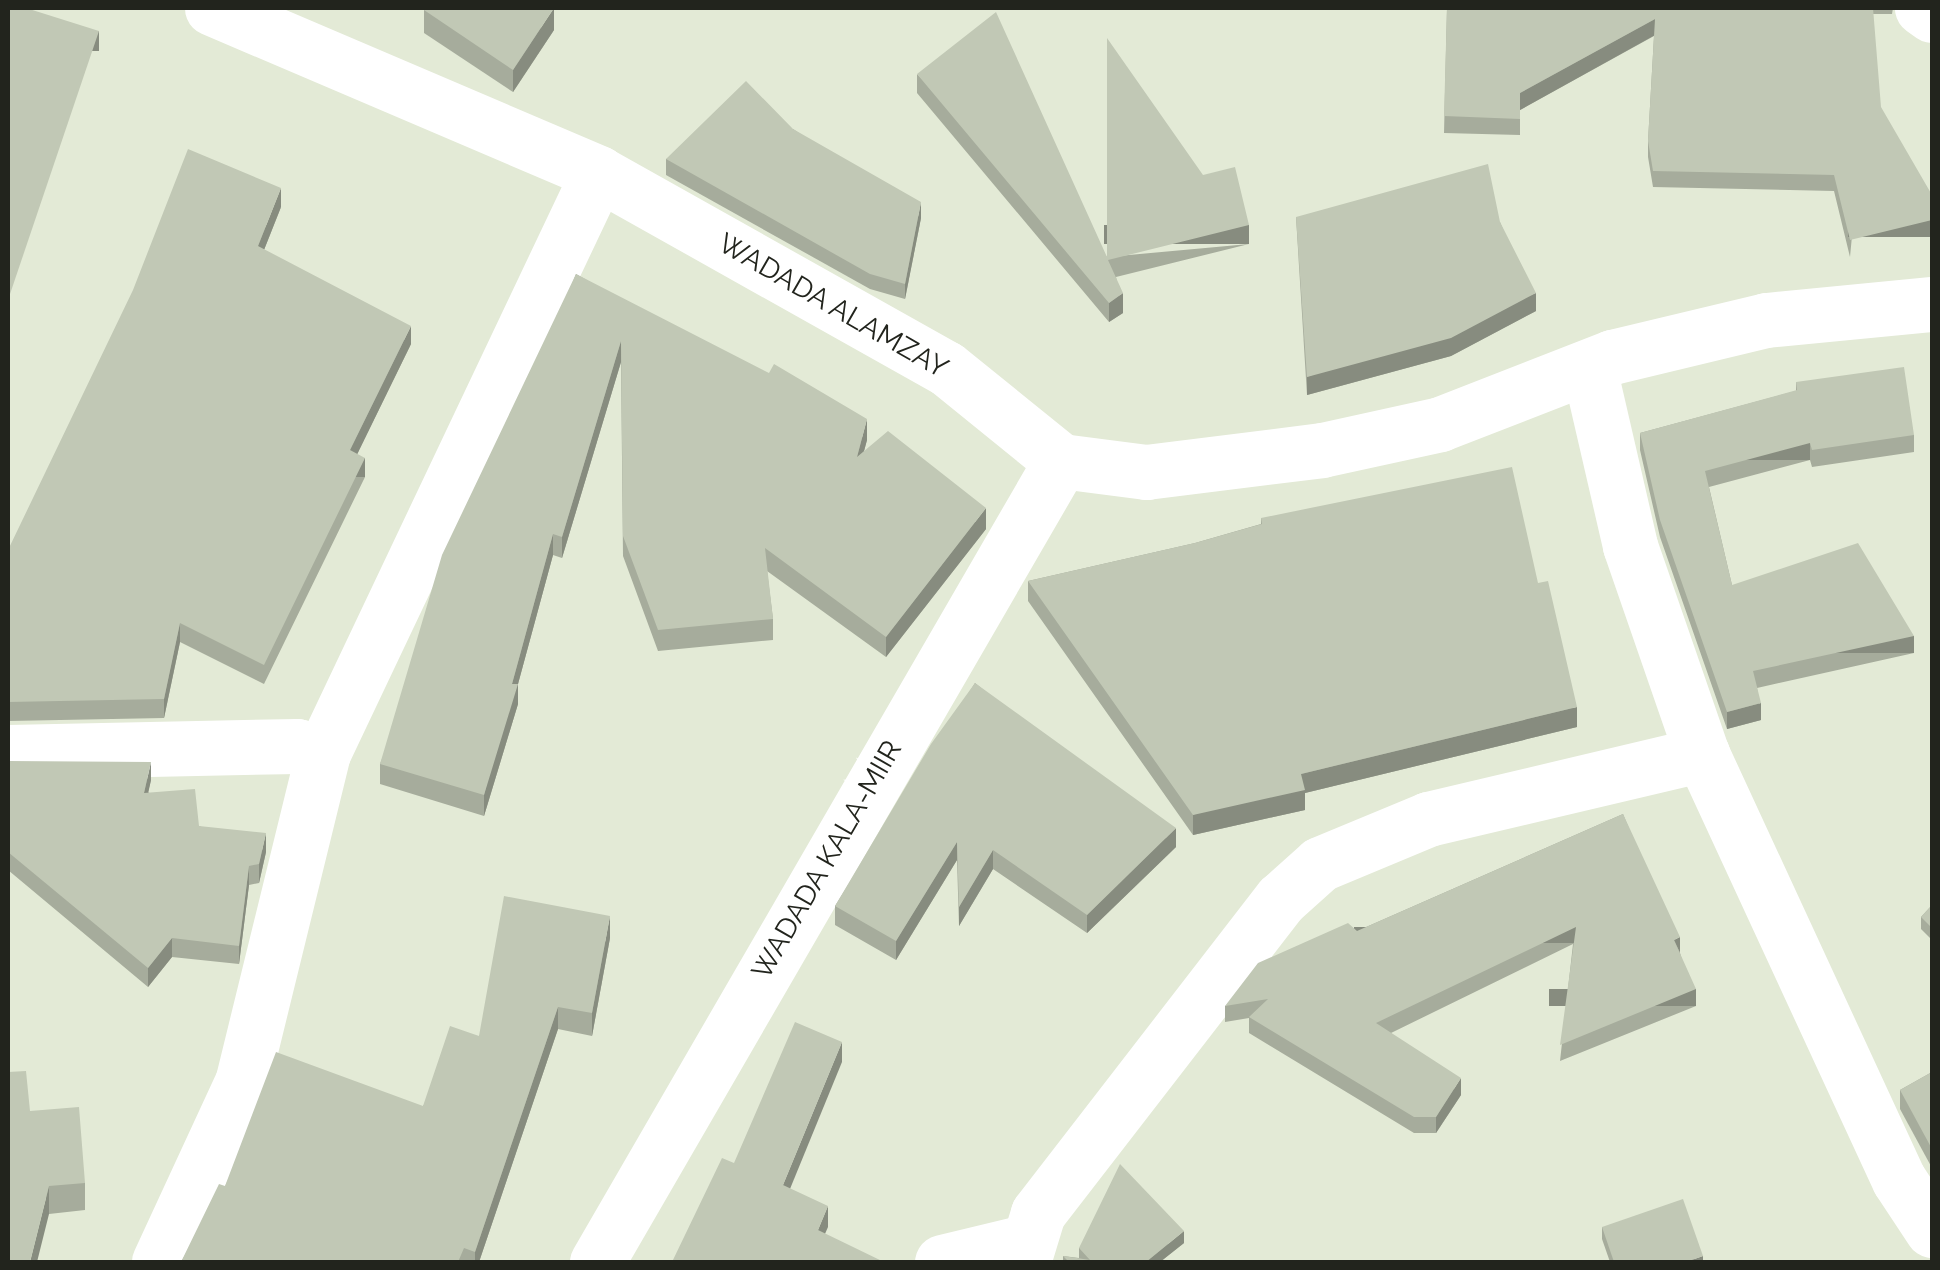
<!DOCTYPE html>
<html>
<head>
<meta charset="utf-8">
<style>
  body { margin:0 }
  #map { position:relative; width:1940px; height:1270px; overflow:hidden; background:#e3ead6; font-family:Raleway,sans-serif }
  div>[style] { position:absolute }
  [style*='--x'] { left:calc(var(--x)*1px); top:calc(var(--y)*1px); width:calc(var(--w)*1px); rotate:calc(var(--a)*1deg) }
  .minor>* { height:55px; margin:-27.5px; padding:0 27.5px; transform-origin:27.5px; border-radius:27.5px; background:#fff }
  .wall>* { inset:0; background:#a6ac9c }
  .shaded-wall>* { inset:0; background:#878c7f; transform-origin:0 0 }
  .building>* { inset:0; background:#c1c8b5 }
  span { translate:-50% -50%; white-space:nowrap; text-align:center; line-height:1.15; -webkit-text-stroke:10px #fff; paint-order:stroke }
  .street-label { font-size:28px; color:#22241d }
  .frame { position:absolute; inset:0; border:10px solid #22241d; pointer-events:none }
</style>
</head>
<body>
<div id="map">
  <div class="minor">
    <div style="--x:212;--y:8;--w:420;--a:23.1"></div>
    <div style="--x:598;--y:173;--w:399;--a:29.3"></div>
    <div style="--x:946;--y:368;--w:148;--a:39"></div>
    <div style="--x:1061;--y:461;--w:86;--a:7.4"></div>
    <div style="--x:1146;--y:472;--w:177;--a:-7.1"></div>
    <div style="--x:1322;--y:450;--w:121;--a:-12.4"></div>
    <div style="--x:1440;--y:424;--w:185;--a:-21.3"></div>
    <div style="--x:1612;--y:357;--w:158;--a:-13.5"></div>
    <div style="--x:1766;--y:320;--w:167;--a:-5.5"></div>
    <div style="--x:1922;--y:8;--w:12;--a:35"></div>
    <div style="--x:1589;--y:368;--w:183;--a:77"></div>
    <div style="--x:1630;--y:546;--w:220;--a:70.9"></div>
    <div style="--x:1702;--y:754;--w:469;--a:65.2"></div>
    <div style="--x:1899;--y:1180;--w:60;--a:56.6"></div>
    <div style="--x:8;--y:752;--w:289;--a:-1.2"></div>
    <div style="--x:297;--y:746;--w:27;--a:15"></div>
    <div style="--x:323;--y:753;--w:339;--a:103.8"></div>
    <div style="--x:242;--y:1082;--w:198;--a:114.8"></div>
    <div style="--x:323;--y:753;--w:642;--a:-64.63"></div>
    <div style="--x:597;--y:1262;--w:926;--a:-59.92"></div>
    <div style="--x:942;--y:1262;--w:85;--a:-13.5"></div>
    <div style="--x:1023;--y:1262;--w:51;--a:-73"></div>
    <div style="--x:1038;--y:1213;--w:397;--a:-52.3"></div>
    <div style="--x:1281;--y:899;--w:52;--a:-41.9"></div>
    <div style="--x:1320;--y:864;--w:117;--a:-22.6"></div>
    <div style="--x:1428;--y:819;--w:282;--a:-13.3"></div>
  </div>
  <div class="wall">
    <div style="clip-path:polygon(1447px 8px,1893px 8px,1892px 14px,1873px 14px,1850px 257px,1834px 191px,1653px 187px,1648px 157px,1648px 141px,1654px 36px,1520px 110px,1520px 135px,1444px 133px)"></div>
    <div style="clip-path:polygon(424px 10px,554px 30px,513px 92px,424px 33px)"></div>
    <div style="clip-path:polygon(917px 74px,1107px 257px,1249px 244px,1116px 277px,1123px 313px,1109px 322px,917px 93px)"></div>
    <div style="clip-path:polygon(793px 129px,921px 218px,905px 299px,870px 289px,666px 175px,666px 159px)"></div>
    <div style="clip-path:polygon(281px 207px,264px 250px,411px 344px,357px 454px,365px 477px,264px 684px,180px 642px,164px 718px,8px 721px,8px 550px)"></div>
    <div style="clip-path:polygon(1296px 217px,1500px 222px,1536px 311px,1451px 356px,1307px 395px)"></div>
    <div style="clip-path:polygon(576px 274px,867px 440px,864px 451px,986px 529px,886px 657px,767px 571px,773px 619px,773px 640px,658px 651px,623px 556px,621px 362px,562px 558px,553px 555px,518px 684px,518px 704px,484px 816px,380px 784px,380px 764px)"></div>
    <div style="clip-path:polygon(1796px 382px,1914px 435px,1914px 452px,1812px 467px,1810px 460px,1709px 487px,1732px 585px,1914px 653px,1757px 688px,1761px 720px,1727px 729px,1660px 537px,1640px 450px,1640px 433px,1796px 391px)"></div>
    <div style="clip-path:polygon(1261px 518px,1538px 583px,1577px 727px,1305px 793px,1305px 810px,1193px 835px,1028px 601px,1028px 581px,1195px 543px,1261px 524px)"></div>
    <div style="clip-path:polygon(975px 683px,1176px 847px,1087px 933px,993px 869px,959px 926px,957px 860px,896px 960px,835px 925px,835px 906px)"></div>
    <div style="clip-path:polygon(8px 761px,151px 780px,148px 792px,199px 826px,266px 852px,259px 883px,249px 885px,239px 964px,172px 957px,148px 987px,8px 870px)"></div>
    <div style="clip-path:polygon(1623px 814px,1680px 953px,1696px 1006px,1560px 1061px,1573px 944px,1391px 1033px,1461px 1095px,1436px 1133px,1414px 1133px,1249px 1033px,1249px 1018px,1225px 1022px,1225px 1006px,1357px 931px)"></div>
    <div style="clip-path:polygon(1932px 905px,1932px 940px,1921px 929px,1921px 917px)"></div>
    <div style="clip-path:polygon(610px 938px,592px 1036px,558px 1029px,479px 1262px,181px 1262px,225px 1186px,423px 1106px,479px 1036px)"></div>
    <div style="clip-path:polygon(1932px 1072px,1932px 1168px,1900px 1109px,1900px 1090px)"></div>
    <div style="clip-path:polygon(30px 1111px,85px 1183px,85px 1210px,49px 1214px)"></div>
    <div style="clip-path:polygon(1602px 1227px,1703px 1262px,1610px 1262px,1602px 1239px)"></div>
    <div style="clip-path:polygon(1184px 1243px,1160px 1262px,1063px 1262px,1063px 1256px,1079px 1258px,1079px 1248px)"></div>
  </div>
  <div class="shaded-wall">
    <div style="clip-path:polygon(554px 8px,554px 30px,513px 92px,513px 70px)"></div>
    <div style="clip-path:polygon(1655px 19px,1655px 35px,1520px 110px,1520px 93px)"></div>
    <div style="left:99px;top:31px;width:20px;height:284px;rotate:90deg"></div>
    <div style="clip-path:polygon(281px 188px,281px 207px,258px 265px,258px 246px)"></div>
    <div style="clip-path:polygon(921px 202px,921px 218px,905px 299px,905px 284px)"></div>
    <div style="left:1932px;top:220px;width:17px;height:84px;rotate:90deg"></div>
    <div style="left:1249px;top:225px;width:19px;height:145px;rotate:90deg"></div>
    <div style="clip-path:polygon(1123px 293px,1123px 313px,1109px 322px,1109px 303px)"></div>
    <div style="clip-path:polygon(1536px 293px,1536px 311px,1451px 356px,1307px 395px,1307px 377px)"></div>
    <div style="clip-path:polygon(411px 326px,411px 344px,350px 469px,350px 450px)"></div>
    <div style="clip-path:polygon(621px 341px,621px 362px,562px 558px,562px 537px)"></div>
    <div style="clip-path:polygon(867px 419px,867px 440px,857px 477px,857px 457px)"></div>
    <div style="left:1810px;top:443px;width:17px;height:109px;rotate:90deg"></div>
    <div style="left:365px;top:458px;width:19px;height:230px;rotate:90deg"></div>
    <div style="clip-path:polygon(986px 508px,986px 529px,886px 657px,886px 637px)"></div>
    <div style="clip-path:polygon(553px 534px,553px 555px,518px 684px,518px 704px,484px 816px,484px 795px,512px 684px)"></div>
    <div style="clip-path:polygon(180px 623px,180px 642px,164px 718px,164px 699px)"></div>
    <div style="left:1914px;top:636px;width:17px;height:165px;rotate:90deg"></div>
    <div style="clip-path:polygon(1761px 703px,1761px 720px,1727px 729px,1727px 712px)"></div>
    <div style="clip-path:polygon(1577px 707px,1577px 727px,1305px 793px,1305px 810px,1193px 835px,1193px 815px,1301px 774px)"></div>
    <div style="clip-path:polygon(151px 762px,151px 780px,144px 812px,144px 793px)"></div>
    <div style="clip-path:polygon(1176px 828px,1176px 847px,1087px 933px,1087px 915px)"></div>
    <div style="clip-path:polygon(266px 833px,266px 852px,259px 883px,259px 864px)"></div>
    <div style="clip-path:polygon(957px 842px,957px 860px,896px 960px,896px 941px)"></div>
    <div style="clip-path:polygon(993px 850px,993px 869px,959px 926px,959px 907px)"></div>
    <div style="clip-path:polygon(249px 866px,249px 885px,239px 964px,239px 946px)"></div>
    <div style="clip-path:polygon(610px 916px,610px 938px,592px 1036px,592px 1013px)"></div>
    <div style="left:1576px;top:927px;width:16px;height:222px;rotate:90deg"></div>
    <div style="clip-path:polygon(1680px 937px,1680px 953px,1674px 940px)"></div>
    <div style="clip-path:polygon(172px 938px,172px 957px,148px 987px,148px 968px)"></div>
    <div style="left:1696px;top:989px;width:17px;height:147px;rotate:90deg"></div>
    <div style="clip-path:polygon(558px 1007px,558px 1029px,479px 1262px,475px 1262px,475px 1252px)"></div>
    <div style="clip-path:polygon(842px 1042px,842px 1062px,783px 1206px,783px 1185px)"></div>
    <div style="clip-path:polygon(1461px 1078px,1461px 1095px,1436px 1133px,1436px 1117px)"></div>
    <div style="clip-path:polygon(49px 1186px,49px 1214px,37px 1262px,30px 1262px)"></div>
    <div style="clip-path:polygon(828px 1206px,828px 1227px,818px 1250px,818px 1230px)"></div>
    <div style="clip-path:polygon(1184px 1231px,1184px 1243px,1160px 1262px,1146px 1262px)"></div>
    <div style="clip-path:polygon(1703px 1256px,1703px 1262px,1686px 1262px)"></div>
  </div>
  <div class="building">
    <div style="clip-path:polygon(8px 8px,26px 8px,99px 31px,8px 300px)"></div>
    <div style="clip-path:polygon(426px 8px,554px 8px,513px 70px,424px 10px)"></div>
    <div style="clip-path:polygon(1447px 8px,1873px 8px,1881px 107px,1932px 195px,1932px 220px,1850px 240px,1834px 175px,1653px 171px,1648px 141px,1655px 19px,1520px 93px,1520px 119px,1444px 116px)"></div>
    <div style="clip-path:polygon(996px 12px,1107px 257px,1107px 38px,1203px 175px,1235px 167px,1249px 225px,1108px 260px,1123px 293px,1109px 303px,917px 74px)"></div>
    <div style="clip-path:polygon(746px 81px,793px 129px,921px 202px,905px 284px,870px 274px,666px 159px)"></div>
    <div style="clip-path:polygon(188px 149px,281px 188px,258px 246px,411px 326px,350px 450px,365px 458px,264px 665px,180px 623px,164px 699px,8px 702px,8px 550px,133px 290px)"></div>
    <div style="clip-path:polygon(1488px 164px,1500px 222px,1536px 293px,1451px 338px,1307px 377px,1296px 217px)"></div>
    <div style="clip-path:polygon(576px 274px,769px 373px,774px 364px,867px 419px,857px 457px,888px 431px,986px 508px,886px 637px,765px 548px,773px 619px,658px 630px,623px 536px,621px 341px,562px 537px,553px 534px,512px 684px,518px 684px,484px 795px,380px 764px,442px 555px)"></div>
    <div style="clip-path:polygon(1904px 367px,1914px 435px,1812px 450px,1810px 443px,1705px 471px,1732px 585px,1858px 543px,1914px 636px,1753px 671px,1761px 703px,1727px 712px,1660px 520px,1640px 433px,1797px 390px,1796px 382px)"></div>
    <div style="clip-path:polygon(1512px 467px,1538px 583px,1548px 581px,1577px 707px,1301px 774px,1305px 790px,1193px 815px,1028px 581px,1195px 543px,1262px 524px,1261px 518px)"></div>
    <div style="clip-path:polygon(975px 683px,1176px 828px,1087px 915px,993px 850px,959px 907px,957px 842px,896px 941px,835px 906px,931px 744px)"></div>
    <div style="clip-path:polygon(8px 761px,151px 762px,144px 793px,195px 789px,199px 826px,266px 833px,259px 864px,249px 866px,239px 946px,172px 938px,148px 968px,8px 852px)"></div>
    <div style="clip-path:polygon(1623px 814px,1680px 937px,1674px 940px,1696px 989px,1560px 1045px,1576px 927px,1376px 1023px,1461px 1078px,1436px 1117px,1414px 1117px,1249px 1017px,1268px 999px,1225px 1006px,1258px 963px,1348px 923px,1357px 931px)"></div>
    <div style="clip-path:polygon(504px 896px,610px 916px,592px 1013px,558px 1007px,475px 1252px,464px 1248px,458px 1262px,181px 1262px,219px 1184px,225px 1186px,276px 1052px,423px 1106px,450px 1026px,479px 1036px)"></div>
    <div style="clip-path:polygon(1932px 905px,1932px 928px,1921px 917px)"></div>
    <div style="clip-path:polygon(795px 1022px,842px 1042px,783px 1185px,828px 1206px,818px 1230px,884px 1262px,672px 1262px,722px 1158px,734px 1163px)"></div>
    <div style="clip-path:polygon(26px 1071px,30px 1111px,79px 1107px,85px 1183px,49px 1186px,30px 1262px,8px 1262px,8px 1072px)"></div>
    <div style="clip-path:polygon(1932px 1072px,1932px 1149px,1900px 1090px)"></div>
    <div style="clip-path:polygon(1120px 1164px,1184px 1231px,1146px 1262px,1069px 1262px,1063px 1256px,1090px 1260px,1079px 1248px)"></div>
    <div style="clip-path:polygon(1683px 1199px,1703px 1256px,1686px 1262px,1614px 1262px,1602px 1227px)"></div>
  </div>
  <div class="street-label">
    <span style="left:833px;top:306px;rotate:30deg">WADADA ALAMZAY</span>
    <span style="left:827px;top:860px;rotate:-60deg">WADADA KALA-MIIR</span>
  </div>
  <div class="frame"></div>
</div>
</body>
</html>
